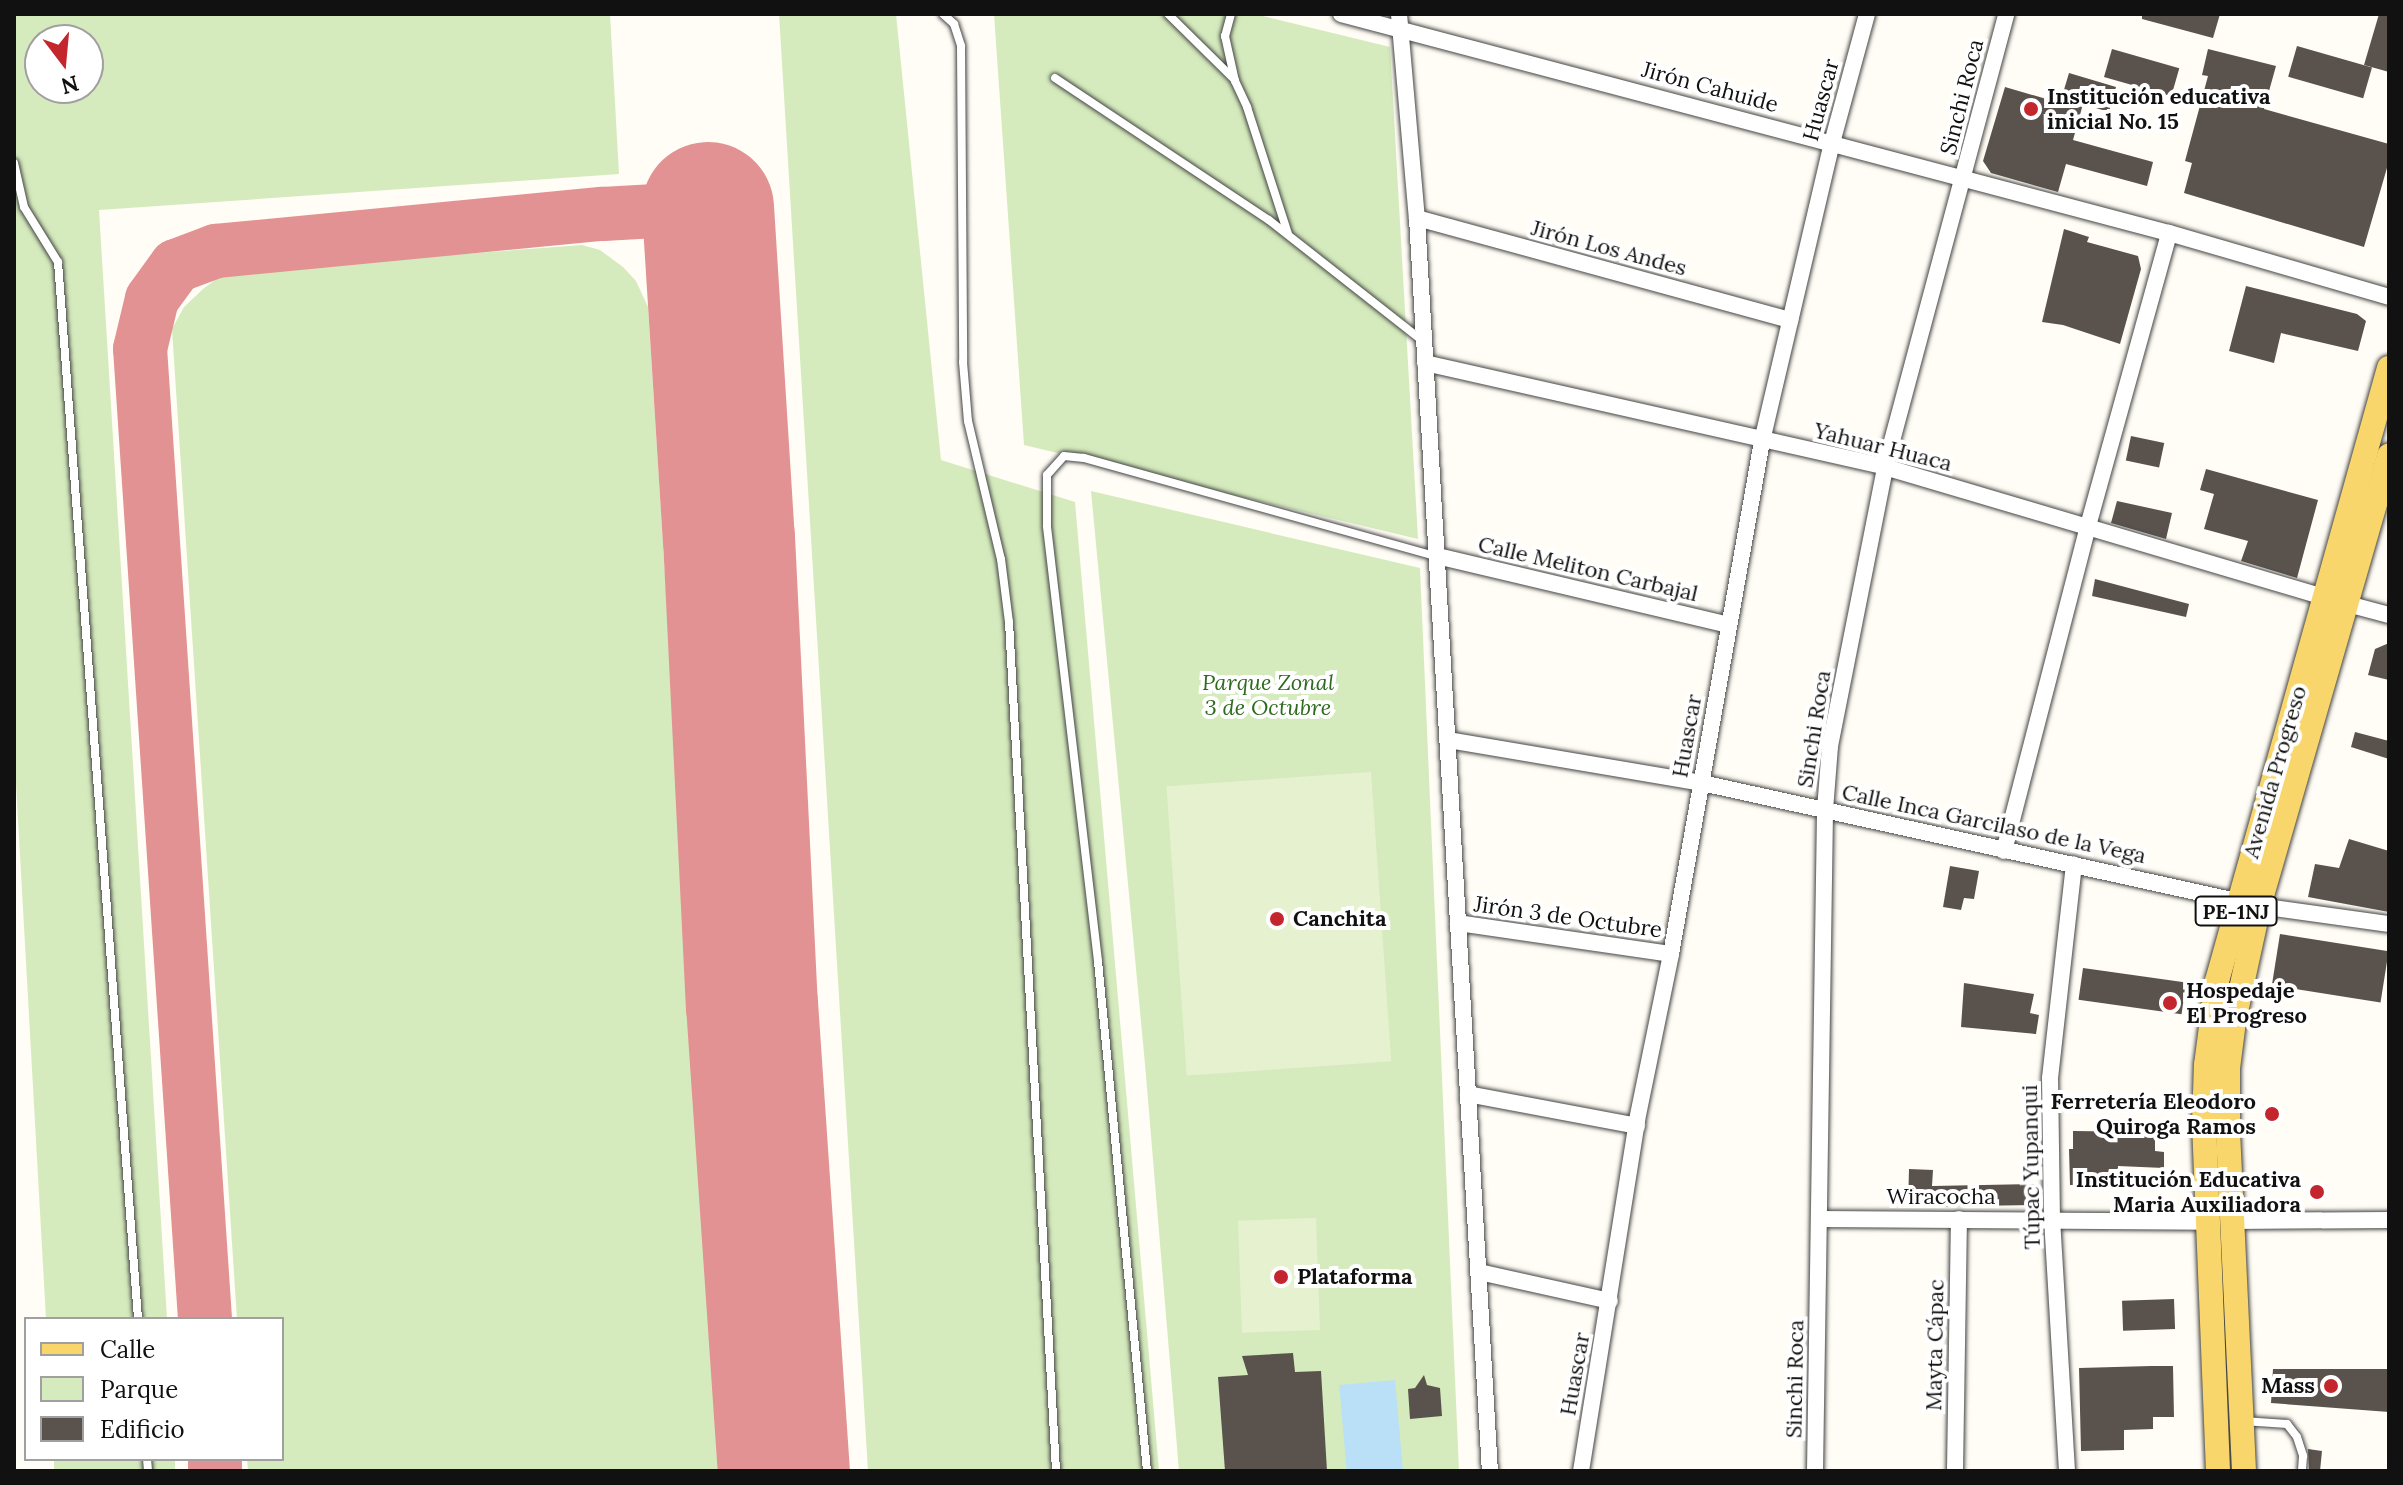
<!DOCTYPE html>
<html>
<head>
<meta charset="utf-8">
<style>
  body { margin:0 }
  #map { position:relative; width:2403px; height:1485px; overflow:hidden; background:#fffdf5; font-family:Lora,serif }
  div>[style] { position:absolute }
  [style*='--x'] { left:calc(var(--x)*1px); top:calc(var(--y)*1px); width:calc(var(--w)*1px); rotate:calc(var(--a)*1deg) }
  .green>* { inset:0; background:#d5ebbd; transform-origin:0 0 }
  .pitch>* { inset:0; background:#e6f2cf; transform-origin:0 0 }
  .water>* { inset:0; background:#b9e0f7; transform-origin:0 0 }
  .taxiway>* { height:54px; margin:-27px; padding:0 27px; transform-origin:27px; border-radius:27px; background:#e29292 }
  .runway>* { height:132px; margin:-66px; padding:0 66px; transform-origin:66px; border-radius:66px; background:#e29292 }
  .building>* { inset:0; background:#5a524d; transform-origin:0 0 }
  .roads { filter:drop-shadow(0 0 2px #444) drop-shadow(0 0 2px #444) }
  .service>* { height:8px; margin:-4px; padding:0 4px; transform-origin:4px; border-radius:4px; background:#fff }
  .minor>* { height:16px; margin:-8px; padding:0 8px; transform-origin:8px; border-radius:8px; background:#fff }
  .primary>* { height:24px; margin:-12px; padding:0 12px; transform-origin:12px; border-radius:12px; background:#f9d66b }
  .dots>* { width:22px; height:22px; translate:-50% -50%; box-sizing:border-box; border:4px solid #fff; border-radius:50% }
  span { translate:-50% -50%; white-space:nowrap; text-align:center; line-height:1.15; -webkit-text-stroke:8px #fff; paint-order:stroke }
  .shield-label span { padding:2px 6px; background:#fff; border:2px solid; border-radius:6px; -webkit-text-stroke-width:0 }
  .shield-label { font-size:20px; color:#111; font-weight:700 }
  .street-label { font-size:22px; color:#111 }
  .poi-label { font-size:22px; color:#111; font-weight:700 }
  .left { translate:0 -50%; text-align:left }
  .right { translate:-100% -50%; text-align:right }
  .park-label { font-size:22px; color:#2f6b1f; font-style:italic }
  .frame { position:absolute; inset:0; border:16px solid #111; pointer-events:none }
  .legend { position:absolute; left:24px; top:1317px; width:260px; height:144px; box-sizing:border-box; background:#fff; border:2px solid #a0a0a0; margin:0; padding:10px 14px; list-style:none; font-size:24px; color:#111 }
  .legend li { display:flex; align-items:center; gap:16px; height:40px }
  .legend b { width:40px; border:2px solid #a0a0a0 }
  .north { position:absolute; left:24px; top:24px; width:80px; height:80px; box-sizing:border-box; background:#fff; border:2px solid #a0a0a0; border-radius:50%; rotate:164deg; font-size:22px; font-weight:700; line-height:32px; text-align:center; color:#111 }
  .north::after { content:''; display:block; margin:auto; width:28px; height:36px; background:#c4262e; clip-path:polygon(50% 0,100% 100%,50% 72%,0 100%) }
</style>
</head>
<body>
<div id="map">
  <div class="green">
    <div style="clip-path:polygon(evenodd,14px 14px,610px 14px,619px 174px,99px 210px,167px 1319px,46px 1319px,14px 748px,14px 14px,40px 40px,88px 40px,88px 88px,40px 88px,40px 40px)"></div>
    <div style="clip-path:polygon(779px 14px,896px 14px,941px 460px,1075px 502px,1159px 1471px,868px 1471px)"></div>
    <div style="clip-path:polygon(994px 14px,1255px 14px,1390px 47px,1418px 539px,1024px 445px)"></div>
    <div style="clip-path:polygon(582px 245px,600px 250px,623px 267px,636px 281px,648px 307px,722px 1471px,248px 1471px,247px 1459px,282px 1459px,282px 1319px,237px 1319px,172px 329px,184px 307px,203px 289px,219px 277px,238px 271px)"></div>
    <div style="clip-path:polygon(1091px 491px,1420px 568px,1459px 1471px,1179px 1471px,1145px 1064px)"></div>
    <div style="left:54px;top:1459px;width:121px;height:12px"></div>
  </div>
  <div class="pitch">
    <div style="left:1371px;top:772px;width:290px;height:205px;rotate:86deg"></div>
    <div style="left:1316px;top:1218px;width:112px;height:78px;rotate:88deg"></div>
  </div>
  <div class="water">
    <div style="left:1395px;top:1380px;width:91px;height:56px;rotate:85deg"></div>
  </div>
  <div class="taxiway">
    <div style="--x:205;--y:1319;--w:972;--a:-93.83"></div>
    <div style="--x:140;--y:349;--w:51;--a:-76.5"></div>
    <div style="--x:152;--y:299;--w:41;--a:-54"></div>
    <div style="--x:176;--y:266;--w:43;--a:-20.6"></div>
    <div style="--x:216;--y:251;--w:389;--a:-5.5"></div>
    <div style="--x:603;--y:214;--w:105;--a:-3.3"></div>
    <div style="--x:215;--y:1459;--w:12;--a:90"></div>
  </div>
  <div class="runway">
    <div style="--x:708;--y:208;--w:331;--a:86.4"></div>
    <div style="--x:729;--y:538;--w:467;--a:87.2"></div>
    <div style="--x:752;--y:1004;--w:468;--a:86.1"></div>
  </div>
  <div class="building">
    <div style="clip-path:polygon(2142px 14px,2220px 14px,2213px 38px,2142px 19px)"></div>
    <div style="clip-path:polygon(2379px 14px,2389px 14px,2389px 72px,2364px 65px)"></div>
    <div style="left:2297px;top:46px;width:78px;height:32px;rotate:16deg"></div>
    <div style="left:2112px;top:49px;width:70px;height:29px;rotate:16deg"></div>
    <div style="clip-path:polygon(2208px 49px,2276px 66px,2264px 109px,2389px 144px,2389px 161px,2364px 247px,2184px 193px,2192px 163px,2185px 161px,2208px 76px,2202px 75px)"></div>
    <div style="clip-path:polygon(2069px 73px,2116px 87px,2109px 112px,2083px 104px,2073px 140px,2153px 162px,2147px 186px,2066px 164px,2058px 192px,1991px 173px,1983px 161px,2005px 87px,2060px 103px)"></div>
    <div style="clip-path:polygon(2064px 229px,2089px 237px,2087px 242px,2138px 256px,2141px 269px,2120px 344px,2063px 325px,2042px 322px)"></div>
    <div style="clip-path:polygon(2246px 286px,2357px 314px,2366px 321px,2358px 351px,2281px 333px,2274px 363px,2229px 351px)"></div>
    <div style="left:2131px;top:436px;width:34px;height:25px;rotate:12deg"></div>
    <div style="clip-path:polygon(2206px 469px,2318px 500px,2297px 578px,2241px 561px,2248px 541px,2204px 529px,2214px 494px,2200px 490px)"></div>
    <div style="clip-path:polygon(2117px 501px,2172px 513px,2166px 539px,2111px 523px)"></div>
    <div style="clip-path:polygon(2095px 579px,2189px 604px,2186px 617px,2092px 596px)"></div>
    <div style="clip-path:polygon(2389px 643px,2389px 680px,2368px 675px,2375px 649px)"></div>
    <div style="clip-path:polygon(2355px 732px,2389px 741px,2389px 759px,2351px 747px)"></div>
    <div style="clip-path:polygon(2349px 839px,2389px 851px,2389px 912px,2308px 897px,2315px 864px,2339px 868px)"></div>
    <div style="clip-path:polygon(1950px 866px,1979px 871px,1974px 899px,1964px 898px,1961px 910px,1943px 907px)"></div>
    <div style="left:2280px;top:934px;width:110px;height:52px;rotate:9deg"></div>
    <div style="left:2083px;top:968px;width:104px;height:32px;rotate:8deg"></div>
    <div style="clip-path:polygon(1964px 983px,2034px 994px,2030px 1013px,2039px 1015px,2036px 1034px,1961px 1027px)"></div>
    <div style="clip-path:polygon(2073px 1131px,2155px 1132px,2155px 1151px,2164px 1152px,2164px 1168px,2118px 1166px,2118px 1184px,2070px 1185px,2069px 1149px,2073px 1149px)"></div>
    <div style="clip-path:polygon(1909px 1169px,1933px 1170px,1932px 1186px,2036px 1184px,2036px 1205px,1908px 1207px)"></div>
    <div style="left:2174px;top:1299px;width:30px;height:52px;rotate:88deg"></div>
    <div style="clip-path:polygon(1293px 1353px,1295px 1372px,1321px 1371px,1327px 1471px,1225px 1471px,1218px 1377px,1248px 1375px,1242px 1356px)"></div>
    <div style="clip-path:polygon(2151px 1366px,2173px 1366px,2174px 1417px,2153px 1417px,2153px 1429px,2124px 1430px,2124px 1450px,2081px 1451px,2079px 1368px)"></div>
    <div style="clip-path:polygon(2273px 1369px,2389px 1369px,2389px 1412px,2271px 1403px)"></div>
    <div style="clip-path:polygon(1424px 1375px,1427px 1385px,1440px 1388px,1442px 1416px,1410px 1419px,1408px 1389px,1415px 1388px)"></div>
    <div style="clip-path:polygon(2308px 1449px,2322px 1451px,2320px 1471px,2309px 1471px)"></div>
  </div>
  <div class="roads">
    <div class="service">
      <div style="--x:943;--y:14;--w:15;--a:42"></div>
      <div style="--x:954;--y:24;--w:23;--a:72"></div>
      <div style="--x:961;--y:46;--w:316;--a:89.6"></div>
      <div style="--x:963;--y:362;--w:59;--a:85.2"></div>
      <div style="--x:968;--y:421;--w:142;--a:76.6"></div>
      <div style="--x:1001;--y:559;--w:64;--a:82.8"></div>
      <div style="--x:1009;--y:622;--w:850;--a:86.83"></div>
      <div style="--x:1168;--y:14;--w:94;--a:44.6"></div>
      <div style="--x:1231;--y:14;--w:23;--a:105"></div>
      <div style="--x:1225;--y:36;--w:46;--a:77.5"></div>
      <div style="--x:1235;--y:81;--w:29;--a:65"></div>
      <div style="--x:1247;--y:107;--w:133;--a:72.1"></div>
      <div style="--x:1055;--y:78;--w:257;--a:33.6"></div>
      <div style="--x:1269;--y:220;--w:196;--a:38.2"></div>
      <div style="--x:14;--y:163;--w:45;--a:77.2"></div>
      <div style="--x:24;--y:207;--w:65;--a:58.3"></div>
      <div style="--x:58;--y:262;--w:1060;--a:85.67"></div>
      <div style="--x:2243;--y:1421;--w:44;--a:3.9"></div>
      <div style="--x:2287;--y:1424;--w:16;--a:52"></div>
      <div style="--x:2297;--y:1437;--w:20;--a:72"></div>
      <div style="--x:2303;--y:1456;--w:15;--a:94"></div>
      <div style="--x:147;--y:1459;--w:12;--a:85"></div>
      <div style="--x:1147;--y:1471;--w:512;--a:-95.49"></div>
      <div style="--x:1098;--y:961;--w:438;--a:-96.7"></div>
      <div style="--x:1047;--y:526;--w:51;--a:-90"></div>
      <div style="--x:1047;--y:475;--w:25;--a:-48"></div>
      <div style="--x:1064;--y:456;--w:20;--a:6"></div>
      <div style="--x:1084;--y:458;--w:365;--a:15.6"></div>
    </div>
    <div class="minor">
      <div style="--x:1341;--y:14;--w:856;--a:14.82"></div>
      <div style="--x:2169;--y:233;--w:229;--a:16.2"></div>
      <div style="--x:1399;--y:14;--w:205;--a:85"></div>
      <div style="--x:1417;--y:218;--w:1255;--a:86.67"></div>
      <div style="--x:1417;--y:218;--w:387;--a:15.3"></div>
      <div style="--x:1425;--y:363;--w:472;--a:12.7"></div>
      <div style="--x:1885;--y:467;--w:458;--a:16.5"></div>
      <div style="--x:1437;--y:556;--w:299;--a:13.3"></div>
      <div style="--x:2348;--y:604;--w:42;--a:15"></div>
      <div style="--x:1448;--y:740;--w:258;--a:9.6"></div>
      <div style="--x:1702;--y:783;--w:570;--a:12.45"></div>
      <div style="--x:2259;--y:906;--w:131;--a:7.9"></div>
      <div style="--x:2004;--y:851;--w:336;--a:-75.5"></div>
      <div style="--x:2088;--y:526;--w:304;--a:-74.5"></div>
      <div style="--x:1458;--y:923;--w:215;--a:8.3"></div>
      <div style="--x:1468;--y:1094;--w:172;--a:10.7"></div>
      <div style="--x:1820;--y:1219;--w:387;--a:0.4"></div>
      <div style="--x:2232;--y:1221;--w:157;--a:-0.4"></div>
      <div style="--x:1479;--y:1272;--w:134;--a:12.5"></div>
      <div style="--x:1581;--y:1471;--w:355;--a:-80.9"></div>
      <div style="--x:1637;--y:1120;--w:169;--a:-78.4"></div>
      <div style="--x:1671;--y:954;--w:521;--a:-79.94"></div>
      <div style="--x:1762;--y:441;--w:306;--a:-76.8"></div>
      <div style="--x:1832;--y:143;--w:134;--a:-74.8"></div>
      <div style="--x:1815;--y:1471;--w:661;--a:-89.13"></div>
      <div style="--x:1825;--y:810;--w:64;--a:-85.5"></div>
      <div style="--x:1830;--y:746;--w:284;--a:-78.8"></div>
      <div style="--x:1885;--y:467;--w:469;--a:-75"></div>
      <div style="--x:1955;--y:1471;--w:252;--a:-89.1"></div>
      <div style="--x:2067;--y:1471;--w:251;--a:-93.4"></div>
      <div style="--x:2052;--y:1220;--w:142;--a:-90.8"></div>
      <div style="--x:2050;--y:1078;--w:215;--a:-83.6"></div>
    </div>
    <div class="primary">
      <div style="--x:2218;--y:1471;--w:347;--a:-92.3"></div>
      <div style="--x:2204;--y:1124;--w:59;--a:-88.1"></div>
      <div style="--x:2206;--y:1065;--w:85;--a:-82.5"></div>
      <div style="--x:2217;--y:981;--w:637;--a:-74.33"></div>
      <div style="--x:2244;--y:1471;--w:341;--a:-92.7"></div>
      <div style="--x:2228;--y:1130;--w:62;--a:-90"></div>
      <div style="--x:2228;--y:1068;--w:47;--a:-82.7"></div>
      <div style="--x:2234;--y:1021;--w:118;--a:-77.7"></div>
      <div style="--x:2259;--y:906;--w:469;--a:-73.9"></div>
    </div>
  </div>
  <div class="dots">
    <div style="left:2031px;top:109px;background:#c4262e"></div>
    <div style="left:1277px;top:919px;background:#c4262e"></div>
    <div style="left:2170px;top:1003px;background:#c4262e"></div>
    <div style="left:2272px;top:1114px;background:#c4262e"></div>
    <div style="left:2317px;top:1192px;background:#c4262e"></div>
    <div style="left:1281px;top:1277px;background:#c4262e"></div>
    <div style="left:2331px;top:1386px;background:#c4262e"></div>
  </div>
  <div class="shield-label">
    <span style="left:2236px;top:911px">PE-1NJ</span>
  </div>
  <div class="street-label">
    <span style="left:1710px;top:87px;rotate:15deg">Jirón Cahuide</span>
    <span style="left:1962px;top:97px;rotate:-76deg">Sinchi Roca</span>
    <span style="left:1821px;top:100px;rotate:-75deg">Huascar</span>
    <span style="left:1609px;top:248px;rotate:15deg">Jirón Los Andes</span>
    <span style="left:1883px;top:447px;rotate:14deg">Yahuar Huaca</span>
    <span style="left:1588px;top:569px;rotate:13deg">Calle Meliton Carbajal</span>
    <span style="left:1814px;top:729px;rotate:-81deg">Sinchi Roca</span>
    <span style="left:1687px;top:736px;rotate:-80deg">Huascar</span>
    <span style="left:2275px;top:772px;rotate:-74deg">Avenida Progreso</span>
    <span style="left:1994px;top:824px;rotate:12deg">Calle Inca Garcilaso de la Vega</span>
    <span style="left:1568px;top:917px;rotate:8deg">Jirón 3 de Octubre</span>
    <span style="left:2031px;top:1167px;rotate:-91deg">Túpac Yupanqui</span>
    <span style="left:1941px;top:1197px">Wiracocha</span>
    <span style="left:1935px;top:1345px;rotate:-89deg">Mayta Cápac</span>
    <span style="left:1575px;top:1374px;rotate:-80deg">Huascar</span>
    <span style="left:1795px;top:1379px;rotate:-89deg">Sinchi Roca</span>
  </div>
  <div class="poi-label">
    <span class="left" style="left:2047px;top:109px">Institución educativa<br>inicial No. 15</span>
    <span class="left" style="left:1293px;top:919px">Canchita</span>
    <span class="left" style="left:2186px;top:1003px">Hospedaje<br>El Progreso</span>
    <span class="right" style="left:2256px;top:1114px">Ferretería Eleodoro<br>Quiroga Ramos</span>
    <span class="right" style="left:2301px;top:1192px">Institución Educativa<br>Maria Auxiliadora</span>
    <span class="left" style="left:1297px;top:1277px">Plataforma</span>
    <span class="right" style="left:2315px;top:1386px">Mass</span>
  </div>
  <div class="park-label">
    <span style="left:1268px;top:695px">Parque Zonal<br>3 de Octubre</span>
  </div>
  <div class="frame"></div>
  <ul class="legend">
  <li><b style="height:10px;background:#f9d66b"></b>Calle</li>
  <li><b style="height:22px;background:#d5ebbd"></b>Parque</li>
  <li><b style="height:22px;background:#5a524d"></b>Edificio</li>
  </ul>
  <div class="north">N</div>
</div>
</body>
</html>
